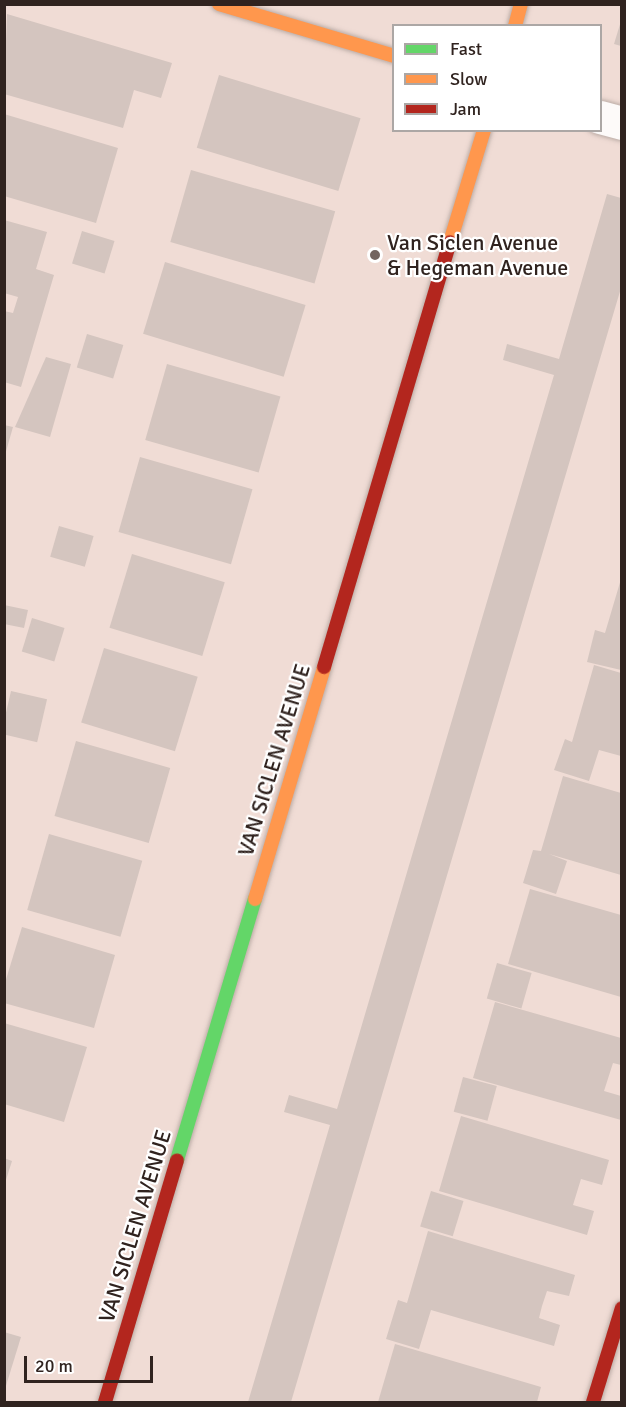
<!DOCTYPE html>
<html>
<head>
<meta charset="utf-8">
<style>
  body { margin:0 }
  #map { position:relative; width:626px; height:1407px; overflow:hidden; background:#f0dcd5; font-family:Signika,sans-serif }
  div>[style] { position:absolute }
  [style*='--x'] { left:calc(var(--x)*1px); top:calc(var(--y)*1px); width:calc(var(--w)*1px); rotate:calc(var(--a)*1deg) }
  .building>* { inset:0; background:#d4c5bf; transform-origin:0 0 }
  .roads { filter:drop-shadow(0 0 2px #bbaca6) drop-shadow(0 0 2px #bbaca6) }
  .street>* { height:33px; margin:-16.5px; padding:0 16.5px; transform-origin:16.5px; border-radius:16.5px; background:#fdfaf9 }
  .fast>* { height:14px; margin:-7px; padding:0 7px; transform-origin:7px; border-radius:7px; background:#63d668 }
  .slow>* { height:14px; margin:-7px; padding:0 7px; transform-origin:7px; border-radius:7px; background:#ff974d }
  .jam>* { height:14px; margin:-7px; padding:0 7px; transform-origin:7px; border-radius:7px; background:#b3261e }
  .dots>* { width:16px; height:16px; translate:-50% -50%; box-sizing:border-box; border:3px solid #fff; border-radius:50% }
  span { translate:-50% -50%; white-space:nowrap; text-align:center; line-height:1.15; -webkit-text-stroke:4.5px #fff; paint-order:stroke }
  .poi-label { font-size:22px; color:#30231f }
  .left { translate:0 -50%; text-align:left }
  .street-label { font-size:22px; color:#30231f }
  .frame { position:absolute; inset:0; border:6px solid #30231f; pointer-events:none }
  .legend { position:absolute; left:392px; top:24px; width:210px; height:108px; box-sizing:border-box; background:#fff; border:2px solid #aca7a5; margin:0; padding:8px 10px; list-style:none; font-size:18px; color:#30231f }
  .legend li { display:flex; align-items:center; gap:12px; height:30px }
  .legend b { width:30px; border:2px solid #aca7a5 }
  .scale { position:absolute; left:24px; top:1356px; width:129px; height:27px; box-sizing:border-box; border:3px solid #30231f; border-top:0; padding-left:8px; font-size:18px; line-height:21px; white-space:nowrap; color:#30231f; -webkit-text-stroke:4px #fff; paint-order:stroke }
</style>
</head>
<body>
<div id="map">
  <div class="building">
    <div style="clip-path:polygon(7px 14px,172px 63px,161px 98px,134px 90px,123px 128px,4px 94px)"></div>
    <div style="clip-path:polygon(621px 21px,621px 46px,614px 44px)"></div>
    <div style="left:219px;top:75px;width:148px;height:76px;rotate:17deg"></div>
    <div style="clip-path:polygon(4px 114px,118px 148px,96px 223px,4px 196px)"></div>
    <div style="left:191px;top:170px;width:150px;height:75px;rotate:16deg"></div>
    <div style="clip-path:polygon(607px 194px,621px 198px,621px 288px,291px 1402px,248px 1402px,330px 1125px,284px 1112px,289px 1095px,337px 1109px,554px 375px,503px 360px,507px 344px,559px 359px)"></div>
    <div style="clip-path:polygon(4px 220px,47px 232px,36px 269px,54px 275px,21px 387px,4px 382px,4px 311px,13px 313px,18px 297px,4px 293px)"></div>
    <div style="left:82px;top:231px;width:34px;height:34px;rotate:17deg"></div>
    <div style="left:165px;top:262px;width:147px;height:75px;rotate:17deg"></div>
    <div style="left:87px;top:334px;width:38px;height:35px;rotate:17deg"></div>
    <div style="clip-path:polygon(46px 357px,71px 364px,50px 437px,15px 427px)"></div>
    <div style="left:167px;top:364px;width:118px;height:79px;rotate:16deg"></div>
    <div style="clip-path:polygon(4px 425px,13px 427px,5px 455px,4px 455px)"></div>
    <div style="left:140px;top:457px;width:117px;height:78px;rotate:16deg"></div>
    <div style="left:59px;top:526px;width:36px;height:32px;rotate:16deg"></div>
    <div style="left:132px;top:554px;width:97px;height:77px;rotate:17deg"></div>
    <div style="clip-path:polygon(621px 579px,621px 670px,587px 662px,595px 630px,605px 633px)"></div>
    <div style="clip-path:polygon(4px 605px,28px 610px,24px 628px,4px 624px)"></div>
    <div style="left:32px;top:618px;width:34px;height:35px;rotate:17deg"></div>
    <div style="left:104px;top:648px;width:98px;height:78px;rotate:17deg"></div>
    <div style="clip-path:polygon(594px 665px,621px 673px,621px 756px,599px 750px,589px 781px,554px 770px,565px 739px,572px 742px)"></div>
    <div style="left:11px;top:691px;width:37px;height:44px;rotate:13deg"></div>
    <div style="left:76px;top:741px;width:98px;height:78px;rotate:16deg"></div>
    <div style="clip-path:polygon(563px 776px,621px 793px,621px 875px,549px 854px,567px 861px,556px 894px,523px 883px,533px 850px,541px 851px)"></div>
    <div style="left:49px;top:834px;width:97px;height:79px;rotate:16deg"></div>
    <div style="clip-path:polygon(530px 889px,621px 915px,621px 997px,508px 964px)"></div>
    <div style="clip-path:polygon(22px 927px,115px 955px,94px 1028px,4px 1003px,4px 986px)"></div>
    <div style="left:497px;top:963px;width:36px;height:37px;rotate:16deg"></div>
    <div style="clip-path:polygon(495px 1002px,621px 1038px,621px 1065px,613px 1063px,604px 1091px,621px 1096px,621px 1120px,473px 1078px)"></div>
    <div style="clip-path:polygon(4px 1023px,87px 1047px,64px 1122px,4px 1104px)"></div>
    <div style="left:463px;top:1077px;width:35px;height:36px;rotate:15deg"></div>
    <div style="clip-path:polygon(461px 1116px,609px 1160px,602px 1185px,581px 1179px,573px 1205px,594px 1211px,587px 1235px,439px 1191px)"></div>
    <div style="clip-path:polygon(4px 1158px,12px 1161px,5px 1183px,4px 1183px)"></div>
    <div style="left:431px;top:1191px;width:34px;height:37px;rotate:17deg"></div>
    <div style="clip-path:polygon(428px 1231px,575px 1275px,569px 1296px,547px 1291px,542px 1306px,539px 1318px,560px 1325px,554px 1346px,431px 1310px,419px 1349px,386px 1339px,398px 1300px,407px 1303px)"></div>
    <div style="clip-path:polygon(4px 1332px,21px 1337px,5px 1389px,4px 1389px)"></div>
    <div style="clip-path:polygon(395px 1344px,541px 1387px,537px 1402px,378px 1402px)"></div>
  </div>
  <div class="roads">
    <div class="street">
      <div style="--x:600;--y:117;--w:23;--a:15"></div>
    </div>
    <div class="fast">
      <div style="--x:177;--y:1160;--w:272;--a:-73.4"></div>
    </div>
    <div class="slow">
      <div style="--x:219;--y:4;--w:183;--a:16.5"></div>
      <div style="--x:515;--y:26;--w:23;--a:-75"></div>
      <div style="--x:450;--y:242;--w:117;--a:-73.1"></div>
      <div style="--x:255;--y:899;--w:242;--a:-73.4"></div>
    </div>
    <div class="jam">
      <div style="--x:324;--y:667;--w:443;--a:-73.5"></div>
      <div style="--x:105;--y:1402;--w:252;--a:-73.4"></div>
      <div style="--x:593;--y:1402;--w:98;--a:-72.9"></div>
    </div>
  </div>
  <div class="dots">
    <div style="left:375px;top:255px;background:#73645f"></div>
  </div>
  <div class="poi-label">
    <span class="left" style="left:387px;top:255px">Van Siclen Avenue<br>&amp; Hegeman Avenue</span>
  </div>
  <div class="street-label">
    <span style="left:274px;top:760px;rotate:-73deg">VAN SICLEN AVENUE</span>
    <span style="left:135px;top:1226px;rotate:-73deg">VAN SICLEN AVENUE</span>
  </div>
  <div class="frame"></div>
  <ul class="legend">
  <li><b style="height:8px;background:#63d668"></b>Fast</li>
  <li><b style="height:8px;background:#ff974d"></b>Slow</li>
  <li><b style="height:8px;background:#b3261e"></b>Jam</li>
  </ul>
  <div class="scale">20 m</div>
</div>
</body>
</html>
